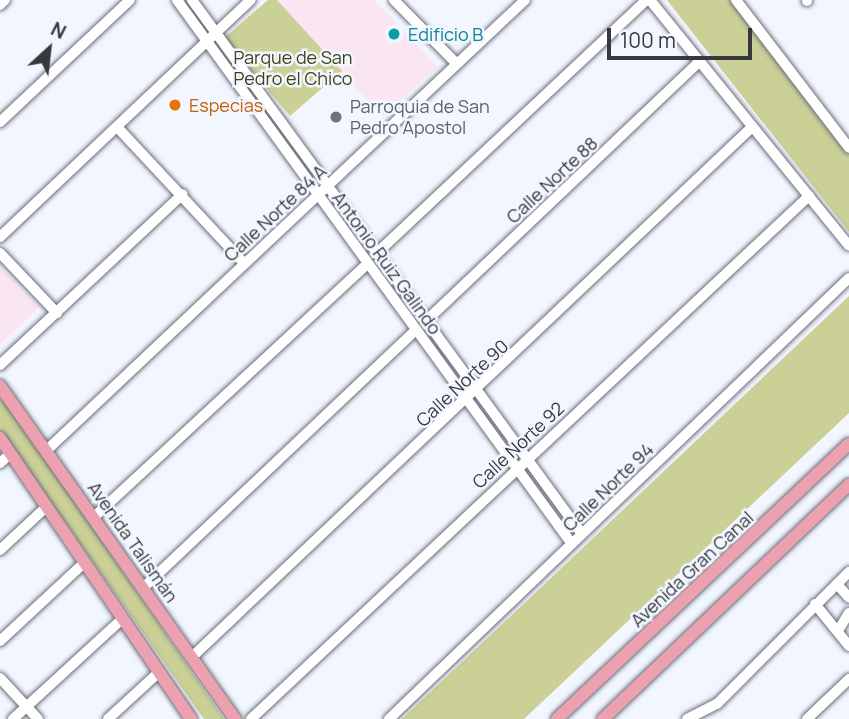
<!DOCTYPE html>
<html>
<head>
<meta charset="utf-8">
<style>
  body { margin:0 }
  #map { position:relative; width:849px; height:719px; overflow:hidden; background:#f2f6ff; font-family:Manrope,sans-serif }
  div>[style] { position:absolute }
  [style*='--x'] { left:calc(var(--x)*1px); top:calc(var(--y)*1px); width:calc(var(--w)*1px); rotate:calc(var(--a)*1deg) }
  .education>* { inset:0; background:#fae5f3 }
  .green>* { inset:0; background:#cad096 }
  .roads { filter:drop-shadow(0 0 2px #6b6e78) drop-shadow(0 0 2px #6b6e78) }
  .minor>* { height:10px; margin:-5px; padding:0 5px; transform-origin:5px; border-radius:5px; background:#fff }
  .major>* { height:12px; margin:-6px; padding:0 6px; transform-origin:6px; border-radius:6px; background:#eba1b0 }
  .dots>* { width:19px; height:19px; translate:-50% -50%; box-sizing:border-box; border:4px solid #f2f6ff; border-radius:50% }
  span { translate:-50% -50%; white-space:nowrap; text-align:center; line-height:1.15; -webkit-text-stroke:5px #f2f6ff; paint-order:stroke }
  .culture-label { font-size:18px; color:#0d838f }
  .left { translate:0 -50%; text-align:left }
  .park-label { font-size:18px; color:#3f4218 }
  .food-label { font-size:18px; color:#c56008 }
  .worship-label { font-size:18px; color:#5b616d }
  .street-label { font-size:18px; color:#36383c }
  .north { position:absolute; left:14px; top:14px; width:70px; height:70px; -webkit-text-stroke:5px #f2f6ff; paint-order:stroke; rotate:27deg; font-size:19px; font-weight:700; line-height:28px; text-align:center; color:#36383c }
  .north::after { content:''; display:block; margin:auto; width:24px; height:32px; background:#36383c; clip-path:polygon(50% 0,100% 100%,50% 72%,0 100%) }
  .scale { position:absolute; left:607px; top:28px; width:145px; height:32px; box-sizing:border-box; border:4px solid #36383c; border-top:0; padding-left:9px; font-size:21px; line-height:24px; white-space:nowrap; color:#36383c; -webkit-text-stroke:5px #f2f6ff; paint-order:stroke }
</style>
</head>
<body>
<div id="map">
  <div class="education">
    <div style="clip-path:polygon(277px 0,374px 0,438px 67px,382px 117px)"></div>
    <div style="clip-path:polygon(0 266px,39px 307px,0 345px)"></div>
  </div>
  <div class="green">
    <div style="clip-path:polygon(268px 0,277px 0,342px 71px,290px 116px,224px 38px)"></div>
    <div style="clip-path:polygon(667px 0,741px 0,849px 140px,849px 232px)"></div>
    <div style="clip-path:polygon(849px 296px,849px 413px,524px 719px,402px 719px)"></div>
    <div style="clip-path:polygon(0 399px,6px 402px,224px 719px,204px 719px,0 430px)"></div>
  </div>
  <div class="roads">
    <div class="minor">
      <div style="--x:177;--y:0;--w:672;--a:54.02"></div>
      <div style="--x:192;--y:0;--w:661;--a:53.86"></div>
      <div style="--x:394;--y:0;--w:88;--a:45.5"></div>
      <div style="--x:650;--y:0;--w:316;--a:51"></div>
      <div style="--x:736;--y:0;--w:186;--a:52.6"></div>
      <div style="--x:807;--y:0;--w:1;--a:90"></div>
      <div style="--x:0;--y:5;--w:7;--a:-45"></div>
      <div style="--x:0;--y:122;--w:178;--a:-43.2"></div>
      <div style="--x:118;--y:128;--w:185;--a:47"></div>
      <div style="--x:0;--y:237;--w:345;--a:-43.4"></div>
      <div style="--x:0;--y:253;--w:83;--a:46.5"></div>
      <div style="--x:377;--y:253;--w:369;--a:-43.2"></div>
      <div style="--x:426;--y:321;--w:376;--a:-43.5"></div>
      <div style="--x:0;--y:365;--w:250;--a:-43.1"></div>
      <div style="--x:48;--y:449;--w:655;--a:-43.27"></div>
      <div style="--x:0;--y:463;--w:13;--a:-42"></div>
      <div style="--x:94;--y:517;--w:372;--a:-42.8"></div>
      <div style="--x:0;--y:550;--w:60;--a:-43"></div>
      <div style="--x:837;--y:584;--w:18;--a:49"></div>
      <div style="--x:143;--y:588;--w:376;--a:-43.4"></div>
      <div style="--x:815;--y:604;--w:54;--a:51"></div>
      <div style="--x:838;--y:631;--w:21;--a:-59"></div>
      <div style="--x:0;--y:641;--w:113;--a:-42.9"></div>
      <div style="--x:192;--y:657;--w:770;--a:-43.42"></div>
      <div style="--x:0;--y:678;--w:56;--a:47.2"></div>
      <div style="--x:13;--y:719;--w:147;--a:-42.5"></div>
      <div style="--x:108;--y:719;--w:68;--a:-42.6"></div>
      <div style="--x:251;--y:719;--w:765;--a:-43.15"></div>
      <div style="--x:389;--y:719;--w:637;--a:-43.79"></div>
      <div style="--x:687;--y:719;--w:34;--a:-27"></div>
      <div style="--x:717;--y:704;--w:187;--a:-45"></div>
      <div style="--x:807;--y:719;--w:58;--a:-43.6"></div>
    </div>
    <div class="major">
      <div style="--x:0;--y:386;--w:408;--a:54.8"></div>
      <div style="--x:0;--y:438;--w:340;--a:55.8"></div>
      <div style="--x:557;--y:719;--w:401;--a:-43.3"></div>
      <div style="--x:603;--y:719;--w:340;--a:-43.6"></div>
    </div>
  </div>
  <div class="dots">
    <div style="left:394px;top:34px;background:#0f9aa8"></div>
    <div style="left:175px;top:105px;background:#e8710a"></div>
    <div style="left:336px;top:117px;background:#6b7280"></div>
  </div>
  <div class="culture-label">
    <span class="left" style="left:408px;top:34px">Edificio B</span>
  </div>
  <div class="park-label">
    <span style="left:293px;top:68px">Parque de San<br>Pedro el Chico</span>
  </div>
  <div class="food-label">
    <span class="left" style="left:189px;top:105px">Especias</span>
  </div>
  <div class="worship-label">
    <span class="left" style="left:350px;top:117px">Parroquia de San<br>Pedro Apostol</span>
  </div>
  <div class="street-label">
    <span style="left:552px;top:180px;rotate:-43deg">Calle Norte 88</span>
    <span style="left:275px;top:213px;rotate:-43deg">Calle Norte 84 A</span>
    <span style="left:387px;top:263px;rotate:54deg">Antonio Ruiz Galindo</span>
    <span style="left:462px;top:383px;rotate:-43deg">Calle Norte 90</span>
    <span style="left:518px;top:445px;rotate:-43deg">Calle Norte 92</span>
    <span style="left:608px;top:487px;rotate:-44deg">Calle Norte 94</span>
    <span style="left:133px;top:542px;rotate:55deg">Avenida Talismán</span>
    <span style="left:692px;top:569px;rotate:-43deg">Avenida Gran Canal</span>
  </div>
  <div class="north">N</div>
  <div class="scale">100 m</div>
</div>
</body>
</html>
